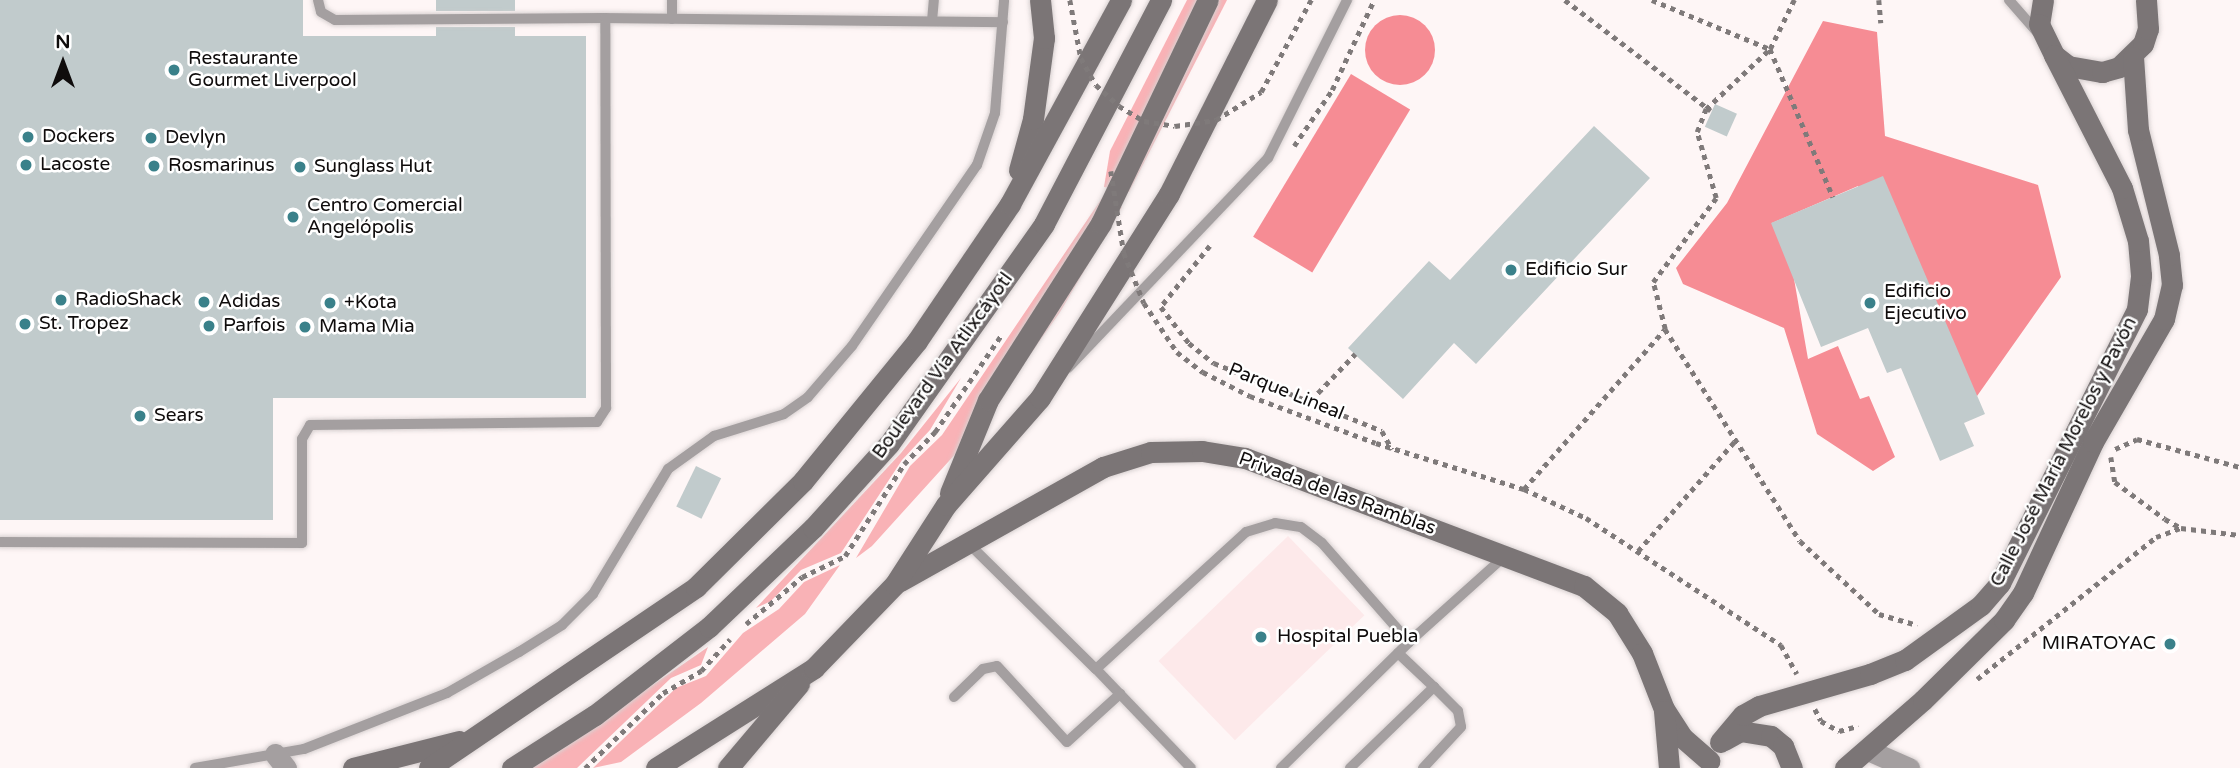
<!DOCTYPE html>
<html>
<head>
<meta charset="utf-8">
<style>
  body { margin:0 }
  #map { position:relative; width:2240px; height:768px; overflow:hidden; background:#fef6f6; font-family:"Varela Round",sans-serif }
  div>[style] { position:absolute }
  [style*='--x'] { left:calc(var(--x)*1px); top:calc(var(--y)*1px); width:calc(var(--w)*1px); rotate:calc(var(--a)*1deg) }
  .built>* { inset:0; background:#fde9ea; transform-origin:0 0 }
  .green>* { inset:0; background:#f9b2b6 }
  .water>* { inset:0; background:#f68c94; transform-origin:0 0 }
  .round { border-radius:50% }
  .building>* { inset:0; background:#c1cbcc; transform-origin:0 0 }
  .path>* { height:4.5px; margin-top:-2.25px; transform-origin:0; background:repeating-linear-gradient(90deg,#7f7a7a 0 5px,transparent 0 10px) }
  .roads { filter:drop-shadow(0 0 2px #d8d1d1) drop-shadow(0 0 2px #d8d1d1) }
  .lane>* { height:10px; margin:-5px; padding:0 5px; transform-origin:5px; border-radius:5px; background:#a49fa0 }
  .street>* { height:21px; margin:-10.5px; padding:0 10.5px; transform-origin:10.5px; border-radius:10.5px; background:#a49fa0 }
  .secondary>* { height:21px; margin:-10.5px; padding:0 10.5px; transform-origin:10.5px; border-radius:10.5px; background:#7b7576 }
  .path-bridge>* { height:4.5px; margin-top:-2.25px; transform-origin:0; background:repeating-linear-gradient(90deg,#7f7a7a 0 5px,transparent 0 10px) }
  .dots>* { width:19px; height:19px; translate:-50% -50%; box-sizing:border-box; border:4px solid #fff; border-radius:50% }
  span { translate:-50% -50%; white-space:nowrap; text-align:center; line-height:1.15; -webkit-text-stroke:5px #fff; paint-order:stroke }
  .poi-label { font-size:19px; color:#0f0c0c }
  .left { translate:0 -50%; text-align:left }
  .right { translate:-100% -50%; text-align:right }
  .street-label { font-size:19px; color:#0f0c0c }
  .north { position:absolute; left:28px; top:28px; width:70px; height:70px; -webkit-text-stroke:5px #fff; paint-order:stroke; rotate:0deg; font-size:19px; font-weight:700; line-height:28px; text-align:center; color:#0f0c0c }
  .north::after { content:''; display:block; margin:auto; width:24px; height:32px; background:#0f0c0c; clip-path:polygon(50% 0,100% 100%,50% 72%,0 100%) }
</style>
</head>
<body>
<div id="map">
  <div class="built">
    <div style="left:1288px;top:536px;width:110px;height:180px;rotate:46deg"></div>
  </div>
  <div class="green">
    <div style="clip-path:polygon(1187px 0,1227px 0,1129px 192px,1104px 187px,1110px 151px)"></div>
    <div style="clip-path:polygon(1102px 198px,1122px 207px,1060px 312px,978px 429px,872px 546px,856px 558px,910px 466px,942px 435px)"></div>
    <div style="clip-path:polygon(961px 378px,930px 430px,902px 460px,841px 553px,801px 570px,771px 601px,756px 608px,901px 453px)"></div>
    <div style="clip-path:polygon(840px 565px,805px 614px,701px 703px,621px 762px,593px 768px,676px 688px,706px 676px,743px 633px,779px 609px,804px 582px)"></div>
    <div style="clip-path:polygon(708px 647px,701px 665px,671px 678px,577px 768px,532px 768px)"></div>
  </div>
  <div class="water">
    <div class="round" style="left:1365px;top:15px;width:70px;height:70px"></div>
    <div style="clip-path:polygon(1823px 21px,1877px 32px,1885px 136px,2038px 185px,2061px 277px,1958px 423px,1858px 186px,1772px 223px,1793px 273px,1808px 359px,1838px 346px,1860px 399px,1869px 396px,1895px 457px,1873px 471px,1817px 434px,1784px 328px,1683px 284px,1676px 268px,1727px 203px)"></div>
    <div style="left:1351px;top:74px;width:69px;height:190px;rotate:31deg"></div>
  </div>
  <div class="building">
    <div style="clip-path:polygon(0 0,303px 0,303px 36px,436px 36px,436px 27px,515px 27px,515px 36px,586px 36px,586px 398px,273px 398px,273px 520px,0 520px)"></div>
    <div style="left:436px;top:0;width:79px;height:11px"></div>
    <div style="left:1715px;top:104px;width:24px;height:25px;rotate:24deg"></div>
    <div style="clip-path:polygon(1594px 126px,1650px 178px,1476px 364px,1454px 343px,1403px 399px,1348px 348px,1429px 261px,1450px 280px)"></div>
    <div style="clip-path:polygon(1883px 176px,1985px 414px,1964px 423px,1974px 446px,1940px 461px,1901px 368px,1887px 373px,1868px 328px,1821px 347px,1771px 223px)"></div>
    <div style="left:696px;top:466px;width:28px;height:45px;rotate:26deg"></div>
  </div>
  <div class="path">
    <div style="--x:1565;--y:0;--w:183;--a:37.2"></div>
    <div style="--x:1652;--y:0;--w:128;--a:22.6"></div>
    <div style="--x:1770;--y:49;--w:161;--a:66.9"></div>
    <div style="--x:1879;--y:0;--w:23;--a:85"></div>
    <div style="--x:1294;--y:146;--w:68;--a:-55.8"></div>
    <div style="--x:1332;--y:90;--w:99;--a:-65"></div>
    <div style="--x:1210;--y:246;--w:78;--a:128.8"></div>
    <div style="--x:1161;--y:307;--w:46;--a:52.1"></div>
    <div style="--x:1189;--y:343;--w:32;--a:39"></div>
    <div style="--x:1214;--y:363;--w:181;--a:22"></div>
    <div style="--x:1382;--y:431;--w:21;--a:61"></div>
    <div style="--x:1665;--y:329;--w:251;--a:57.5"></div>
    <div style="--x:1800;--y:541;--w:108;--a:42.7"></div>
    <div style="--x:1879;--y:614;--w:40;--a:16"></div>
    <div style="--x:1311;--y:400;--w:64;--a:-46.3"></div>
    <div style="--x:1376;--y:443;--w:155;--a:17.3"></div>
    <div style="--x:1524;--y:489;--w:68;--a:25.1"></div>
    <div style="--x:1586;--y:518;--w:233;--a:33.1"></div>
    <div style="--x:1781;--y:645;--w:33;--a:61"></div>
    <div style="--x:2115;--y:449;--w:24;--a:-24"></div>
    <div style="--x:2137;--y:439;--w:107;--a:15.2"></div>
    <div style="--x:2111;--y:457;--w:25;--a:81"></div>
    <div style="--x:2115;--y:482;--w:62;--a:36.5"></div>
    <div style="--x:2165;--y:519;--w:18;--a:29"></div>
    <div style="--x:2181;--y:528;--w:59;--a:6.8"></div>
    <div style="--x:1524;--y:489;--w:213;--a:-48.6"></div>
    <div style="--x:1665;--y:329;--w:49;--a:-104.3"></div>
    <div style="--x:1653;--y:282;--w:105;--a:-53.1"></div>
    <div style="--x:1716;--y:198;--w:69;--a:-106.1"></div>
    <div style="--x:1697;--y:132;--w:25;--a:-69"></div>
    <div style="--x:1706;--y:109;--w:88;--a:-43.2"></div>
    <div style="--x:1770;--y:49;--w:55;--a:-63.9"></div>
    <div style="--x:1638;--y:551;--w:148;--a:-48.6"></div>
    <div style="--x:746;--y:624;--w:73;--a:-40"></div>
    <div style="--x:802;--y:577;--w:48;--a:-26"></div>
    <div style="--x:845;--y:556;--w:109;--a:-57.3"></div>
    <div style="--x:904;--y:464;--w:45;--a:-45.9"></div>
    <div style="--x:935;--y:432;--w:119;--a:-55.6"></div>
    <div style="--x:1977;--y:679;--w:228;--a:-38.4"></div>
    <div style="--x:2156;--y:537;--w:27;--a:-20"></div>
    <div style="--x:1815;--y:709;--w:13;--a:63"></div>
    <div style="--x:1821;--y:721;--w:21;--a:29"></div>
    <div style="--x:1839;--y:731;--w:20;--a:-15"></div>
    <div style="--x:585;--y:768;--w:108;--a:-43.9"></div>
    <div style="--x:663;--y:693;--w:44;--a:-30.1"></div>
    <div style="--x:701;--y:671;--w:43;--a:-47.8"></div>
  </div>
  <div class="roads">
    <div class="lane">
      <div style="--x:318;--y:0;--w:12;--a:76"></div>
      <div style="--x:321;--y:12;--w:16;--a:30"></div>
      <div style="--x:335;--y:20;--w:270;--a:-0.4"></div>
      <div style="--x:2009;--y:0;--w:43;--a:48.8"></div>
      <div style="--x:672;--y:19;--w:19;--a:-90"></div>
      <div style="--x:932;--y:21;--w:21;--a:-85"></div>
      <div style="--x:1068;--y:368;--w:290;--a:-46.4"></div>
      <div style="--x:1268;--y:158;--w:177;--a:-63.4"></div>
      <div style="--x:0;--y:542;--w:302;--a:0.2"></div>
      <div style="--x:302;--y:543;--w:104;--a:-90"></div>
      <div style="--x:302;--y:439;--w:16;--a:-60"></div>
      <div style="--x:310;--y:425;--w:287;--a:-0.6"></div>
      <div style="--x:597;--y:422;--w:17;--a:-57"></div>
      <div style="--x:606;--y:408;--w:390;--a:-90.1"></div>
      <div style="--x:605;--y:18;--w:398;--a:0.6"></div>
      <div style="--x:967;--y:542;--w:181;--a:44.6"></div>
      <div style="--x:1096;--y:669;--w:203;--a:-42.4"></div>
      <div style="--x:1246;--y:532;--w:30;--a:-17"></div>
      <div style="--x:1275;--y:523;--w:26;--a:9"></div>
      <div style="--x:1301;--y:527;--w:26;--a:37"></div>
      <div style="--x:1322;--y:543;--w:132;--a:48.7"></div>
      <div style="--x:1398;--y:653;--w:50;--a:43.4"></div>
      <div style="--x:1096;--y:669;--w:137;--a:46.2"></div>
      <div style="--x:954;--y:697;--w:40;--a:-44"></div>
      <div style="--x:983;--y:669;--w:14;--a:-12"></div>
      <div style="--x:997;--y:666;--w:103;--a:47.4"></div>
      <div style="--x:1067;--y:742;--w:72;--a:-42.2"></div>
      <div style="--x:195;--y:768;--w:111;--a:-9.9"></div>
      <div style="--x:304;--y:749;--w:154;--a:-21.4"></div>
      <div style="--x:447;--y:693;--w:83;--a:-29.7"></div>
      <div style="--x:519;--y:652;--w:51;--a:-32.1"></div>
      <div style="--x:562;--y:625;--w:44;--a:-45"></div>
      <div style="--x:593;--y:594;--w:146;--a:-59"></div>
      <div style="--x:668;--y:469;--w:57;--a:-35.7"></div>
      <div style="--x:714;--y:436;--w:73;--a:-17.4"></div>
      <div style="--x:784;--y:414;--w:29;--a:-35"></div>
      <div style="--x:808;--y:397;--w:67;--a:-49.2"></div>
      <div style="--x:852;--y:346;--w:220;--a:-55.4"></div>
      <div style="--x:977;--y:165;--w:55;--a:-70.9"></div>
      <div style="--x:995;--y:113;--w:113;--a:-85.4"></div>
      <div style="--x:1281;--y:768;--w:180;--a:-44.5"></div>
      <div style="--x:1409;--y:642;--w:129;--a:-41.9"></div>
      <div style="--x:1350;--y:768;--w:117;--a:-44"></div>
      <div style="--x:1434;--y:687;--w:34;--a:45"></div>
      <div style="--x:1458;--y:711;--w:16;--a:79"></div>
      <div style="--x:1461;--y:727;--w:56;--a:132.8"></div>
    </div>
    <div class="street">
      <div style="--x:1868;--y:750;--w:45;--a:23.7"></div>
      <div style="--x:275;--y:754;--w:18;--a:52"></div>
    </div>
    <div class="secondary">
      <div style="--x:2043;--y:0;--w:24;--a:99"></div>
      <div style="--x:2039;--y:24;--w:34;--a:64"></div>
      <div style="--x:2054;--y:55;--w:18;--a:38"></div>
      <div style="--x:2068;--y:66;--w:35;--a:10"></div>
      <div style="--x:2102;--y:72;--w:18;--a:-16"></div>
      <div style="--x:2119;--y:67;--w:33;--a:-44"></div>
      <div style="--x:2143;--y:44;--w:16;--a:-72"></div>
      <div style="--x:2148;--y:29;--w:29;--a:-94"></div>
      <div style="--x:1019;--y:170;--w:53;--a:-74.6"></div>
      <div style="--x:1033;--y:119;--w:82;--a:-82.3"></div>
      <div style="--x:1044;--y:38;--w:38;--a:-96"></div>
      <div style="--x:950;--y:493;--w:100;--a:-67.8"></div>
      <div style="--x:988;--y:400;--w:210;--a:-57.4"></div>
      <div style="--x:1101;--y:223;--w:247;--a:-64.4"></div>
      <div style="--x:900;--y:581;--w:233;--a:-29.3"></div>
      <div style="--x:1103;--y:467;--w:50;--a:-17.4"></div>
      <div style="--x:1151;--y:452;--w:51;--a:-1.1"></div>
      <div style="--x:1202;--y:451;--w:44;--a:9.2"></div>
      <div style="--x:1245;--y:458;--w:362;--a:20.7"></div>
      <div style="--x:1584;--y:586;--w:43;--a:39.3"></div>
      <div style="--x:1617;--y:613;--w:47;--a:58"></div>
      <div style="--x:1642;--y:653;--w:60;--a:68.6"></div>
      <div style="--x:1664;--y:709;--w:35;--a:57"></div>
      <div style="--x:1683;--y:738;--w:35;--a:41"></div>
      <div style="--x:1664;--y:711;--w:57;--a:85"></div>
      <div style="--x:1724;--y:740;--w:18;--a:-29"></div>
      <div style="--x:1740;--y:731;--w:31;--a:9"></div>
      <div style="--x:1771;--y:736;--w:16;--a:40"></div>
      <div style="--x:1783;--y:746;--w:24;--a:68"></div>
      <div style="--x:1720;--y:742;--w:35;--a:-50"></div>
      <div style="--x:1743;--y:715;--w:18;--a:-29"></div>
      <div style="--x:1759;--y:706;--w:116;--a:-16.1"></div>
      <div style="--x:1870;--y:674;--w:38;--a:-22"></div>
      <div style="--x:1905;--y:660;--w:94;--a:-35.9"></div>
      <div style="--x:1981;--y:605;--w:29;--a:-49"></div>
      <div style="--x:2000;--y:583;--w:306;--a:-63.4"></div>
      <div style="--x:2137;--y:309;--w:34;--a:-83"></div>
      <div style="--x:2141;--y:275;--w:34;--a:-95"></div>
      <div style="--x:2138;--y:241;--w:55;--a:-106.8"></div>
      <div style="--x:2122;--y:188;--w:149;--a:-117.1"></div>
      <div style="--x:353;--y:768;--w:109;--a:-14.3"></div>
      <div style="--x:429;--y:768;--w:323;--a:-34.1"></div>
      <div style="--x:696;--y:587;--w:151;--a:-44.7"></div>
      <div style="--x:803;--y:481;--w:181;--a:-50.8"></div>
      <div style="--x:917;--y:341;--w:166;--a:-55.8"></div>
      <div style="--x:1010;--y:204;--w:232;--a:-61.4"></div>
      <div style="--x:512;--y:768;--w:98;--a:-32.6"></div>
      <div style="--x:595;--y:715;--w:144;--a:-37.7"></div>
      <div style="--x:709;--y:627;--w:144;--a:-43.6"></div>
      <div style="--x:813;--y:528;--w:113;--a:-47.9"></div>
      <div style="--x:889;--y:444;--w:269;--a:-54.8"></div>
      <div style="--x:1044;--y:224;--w:253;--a:-62.4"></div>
      <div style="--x:656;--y:768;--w:187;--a:-32.3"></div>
      <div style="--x:814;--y:668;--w:117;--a:-46"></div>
      <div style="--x:895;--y:584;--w:94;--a:-57.2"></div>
      <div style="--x:946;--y:505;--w:142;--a:-48.7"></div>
      <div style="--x:1040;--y:398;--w:241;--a:-57.7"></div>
      <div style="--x:1169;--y:194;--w:217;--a:-63.2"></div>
      <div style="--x:728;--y:768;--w:110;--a:-49.8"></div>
      <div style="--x:1845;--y:768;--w:103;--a:-41.1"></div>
      <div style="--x:1923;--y:700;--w:114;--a:-44.6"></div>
      <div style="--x:2004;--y:620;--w:33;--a:-55"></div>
      <div style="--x:2023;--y:593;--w:166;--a:-65.1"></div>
      <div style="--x:2093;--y:442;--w:142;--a:-60"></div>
      <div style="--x:2164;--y:319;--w:35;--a:-77"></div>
      <div style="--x:2172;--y:285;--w:30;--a:-96"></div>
      <div style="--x:2169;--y:255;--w:129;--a:-103.9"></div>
      <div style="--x:2138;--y:130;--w:73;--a:-93.9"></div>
    </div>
  </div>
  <div class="path-bridge">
    <div style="--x:1070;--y:0;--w:59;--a:79.3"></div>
    <div style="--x:1081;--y:58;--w:31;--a:61"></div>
    <div style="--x:1096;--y:85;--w:31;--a:42"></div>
    <div style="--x:1119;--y:106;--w:29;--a:31"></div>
    <div style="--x:1144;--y:121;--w:31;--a:9"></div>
    <div style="--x:1175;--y:126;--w:41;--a:-8.3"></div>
    <div style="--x:1216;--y:120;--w:53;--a:-31.9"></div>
    <div style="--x:1261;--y:92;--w:105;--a:-61.5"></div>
    <div style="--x:1111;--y:171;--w:83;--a:81"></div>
    <div style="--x:1124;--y:253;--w:54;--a:68.2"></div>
    <div style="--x:1144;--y:303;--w:59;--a:56"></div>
    <div style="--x:1177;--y:352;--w:33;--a:38"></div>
    <div style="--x:1203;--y:372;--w:53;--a:27.1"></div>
    <div style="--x:1250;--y:396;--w:134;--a:20.5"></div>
  </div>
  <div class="dots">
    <div style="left:174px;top:70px;background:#3a818a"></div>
    <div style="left:28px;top:137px;background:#3a818a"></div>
    <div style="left:151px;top:138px;background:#3a818a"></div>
    <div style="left:26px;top:165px;background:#3a818a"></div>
    <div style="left:154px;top:166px;background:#3a818a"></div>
    <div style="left:300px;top:167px;background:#3a818a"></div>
    <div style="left:293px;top:217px;background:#3a818a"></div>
    <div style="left:1511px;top:270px;background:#3a818a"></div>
    <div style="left:61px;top:300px;background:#3a818a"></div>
    <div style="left:204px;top:302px;background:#3a818a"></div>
    <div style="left:330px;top:303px;background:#3a818a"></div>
    <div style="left:1870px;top:303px;background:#3a818a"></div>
    <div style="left:25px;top:324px;background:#3a818a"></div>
    <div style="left:209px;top:326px;background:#3a818a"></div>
    <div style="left:305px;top:327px;background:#3a818a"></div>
    <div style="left:140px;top:416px;background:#3a818a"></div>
    <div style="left:1261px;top:637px;background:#3a818a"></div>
    <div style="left:2170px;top:644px;background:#3a818a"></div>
  </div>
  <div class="poi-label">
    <span class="left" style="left:188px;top:70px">Restaurante<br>Gourmet Liverpool</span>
    <span class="left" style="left:42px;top:137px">Dockers</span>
    <span class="left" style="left:165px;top:138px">Devlyn</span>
    <span class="left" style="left:40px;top:165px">Lacoste</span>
    <span class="left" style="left:168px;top:166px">Rosmarinus</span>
    <span class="left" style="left:314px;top:167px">Sunglass Hut</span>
    <span class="left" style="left:307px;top:217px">Centro Comercial<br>Angelópolis</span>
    <span class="left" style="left:1525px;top:270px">Edificio Sur</span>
    <span class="left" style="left:1884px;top:303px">Edificio<br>Ejecutivo</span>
    <span class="left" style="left:75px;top:300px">RadioShack</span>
    <span class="left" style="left:218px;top:302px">Adidas</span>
    <span class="left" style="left:344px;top:303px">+Kota</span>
    <span class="left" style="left:39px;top:324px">St. Tropez</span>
    <span class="left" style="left:223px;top:326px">Parfois</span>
    <span class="left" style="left:319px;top:327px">Mama Mia</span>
    <span class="left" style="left:154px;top:416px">Sears</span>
    <span class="left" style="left:1277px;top:637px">Hospital Puebla</span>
    <span class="right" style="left:2156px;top:644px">MIRATOYAC</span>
  </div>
  <div class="street-label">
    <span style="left:943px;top:366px;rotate:-54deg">Boulevard Vía Atlixcáyotl</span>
    <span style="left:1286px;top:392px;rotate:22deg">Parque Lineal</span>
    <span style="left:2064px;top:452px;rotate:-63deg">Calle José María Morelos y Pavón</span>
    <span style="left:1337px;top:494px;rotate:20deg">Privada de las Ramblas</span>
  </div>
  <div class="north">N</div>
</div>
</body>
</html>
